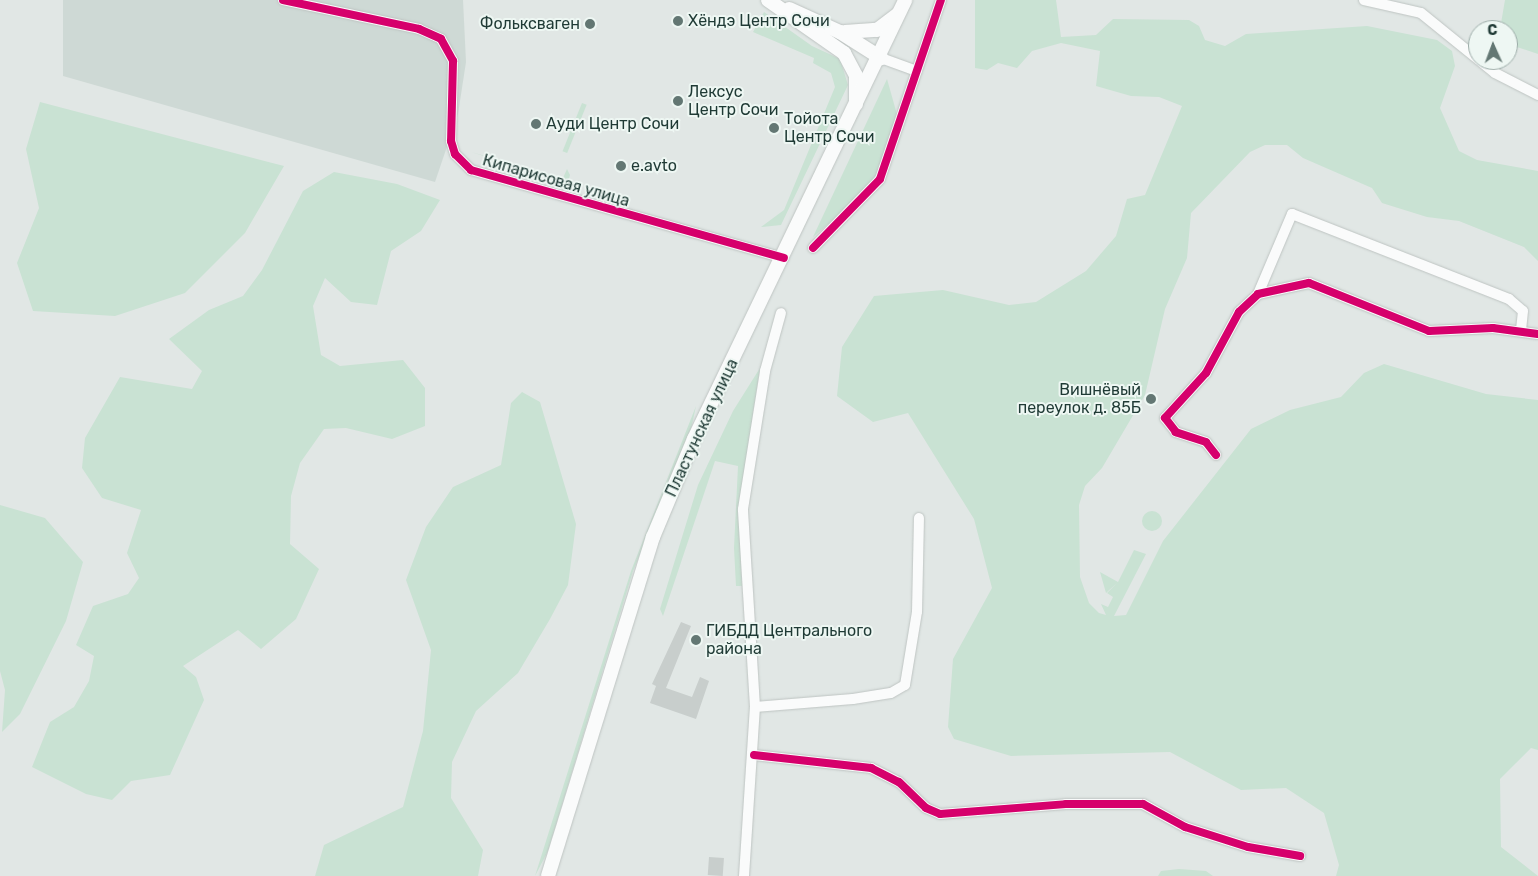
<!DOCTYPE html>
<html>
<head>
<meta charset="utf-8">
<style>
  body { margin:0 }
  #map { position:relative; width:1538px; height:876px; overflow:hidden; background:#e1e7e5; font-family:Rubik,sans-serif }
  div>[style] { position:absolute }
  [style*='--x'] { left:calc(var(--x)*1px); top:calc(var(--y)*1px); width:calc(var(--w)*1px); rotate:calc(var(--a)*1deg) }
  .built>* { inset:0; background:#ced9d5 }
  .green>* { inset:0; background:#c9e2d3; transform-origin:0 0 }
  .round { border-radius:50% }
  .building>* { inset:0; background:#c8cecc; transform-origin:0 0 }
  .roads { filter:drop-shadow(0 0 1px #bec4c2) drop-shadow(0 0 1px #bec4c2) }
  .street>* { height:10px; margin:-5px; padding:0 5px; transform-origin:5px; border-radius:5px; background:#fafbfb }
  .secondary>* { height:14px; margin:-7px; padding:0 7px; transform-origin:7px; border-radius:7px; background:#fafbfb }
  .cycleway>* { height:8px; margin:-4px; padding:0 4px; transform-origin:4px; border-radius:4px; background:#d6006c }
  .dots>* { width:14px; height:14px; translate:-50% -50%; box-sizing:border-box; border:2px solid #eef7f3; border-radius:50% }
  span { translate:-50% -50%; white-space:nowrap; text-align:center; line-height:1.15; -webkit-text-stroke:4px #eef7f3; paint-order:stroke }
  .poi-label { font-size:16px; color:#1f3a35 }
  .left { translate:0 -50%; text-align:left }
  .right { translate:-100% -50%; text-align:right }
  .street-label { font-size:16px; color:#1f3a35 }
  .north { position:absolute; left:1468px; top:20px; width:50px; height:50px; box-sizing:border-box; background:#eef7f3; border:1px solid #9baba7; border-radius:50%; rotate:358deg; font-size:14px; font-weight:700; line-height:20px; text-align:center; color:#1f3a35 }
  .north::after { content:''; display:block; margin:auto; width:18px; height:22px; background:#637773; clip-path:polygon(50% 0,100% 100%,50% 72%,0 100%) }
</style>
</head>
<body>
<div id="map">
  <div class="built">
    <div style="clip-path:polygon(63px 0,463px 0,466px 62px,458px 114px,435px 182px,63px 76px)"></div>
  </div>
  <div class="green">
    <div style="clip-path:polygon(975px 0,1056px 0,1061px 37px,1096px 35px,1113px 19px,1189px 20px,1199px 26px,1205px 40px,1225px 46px,1246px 34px,1367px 26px,1437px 40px,1452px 51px,1455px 66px,1440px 108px,1459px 151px,1477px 160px,1538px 171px,1538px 261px,1524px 247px,1459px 221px,1427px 217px,1382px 203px,1372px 188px,1303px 158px,1287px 145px,1265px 145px,1250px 152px,1191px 213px,1187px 258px,1165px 309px,1145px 395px,1102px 468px,1085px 486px,1079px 505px,1080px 577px,1089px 603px,1099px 613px,1106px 615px,1101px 604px,1108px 607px,1113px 597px,1107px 593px,1117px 583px,1106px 593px,1100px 572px,1118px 582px,1134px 550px,1146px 554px,1114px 616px,1126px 615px,1163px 541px,1251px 429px,1290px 410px,1341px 397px,1364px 373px,1384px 364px,1486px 394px,1538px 400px,1538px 750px,1531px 748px,1500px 779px,1501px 847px,1538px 876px,1336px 876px,1339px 865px,1324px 813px,1286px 788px,1241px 790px,1170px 752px,1011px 756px,954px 739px,948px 727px,953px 659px,992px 588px,974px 519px,908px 413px,873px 422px,837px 396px,842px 347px,874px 296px,943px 290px,1009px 305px,1036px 302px,1086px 271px,1116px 236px,1127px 199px,1145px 195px,1182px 106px,1159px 97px,1131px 96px,1096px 86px,1100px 51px,1061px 43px,1032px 51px,1017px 68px,998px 63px,987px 70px,975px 68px)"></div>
    <div style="clip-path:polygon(1505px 0,1538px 0,1538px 54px,1508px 44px,1508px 30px,1500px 29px)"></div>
    <div style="clip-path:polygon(764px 12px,812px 46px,840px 59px,848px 85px,781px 225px,761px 227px,784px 210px,835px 87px,831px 73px,813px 63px,814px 58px,753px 32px)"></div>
    <div style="clip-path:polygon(887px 79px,898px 118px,880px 169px,866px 192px,813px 237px)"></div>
    <div style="clip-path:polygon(40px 102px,284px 166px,245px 233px,185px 293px,115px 316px,33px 311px,17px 263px,39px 208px,26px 149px)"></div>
    <div style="left:582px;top:103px;width:5px;height:52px;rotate:22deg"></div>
    <div style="clip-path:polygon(471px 152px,563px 178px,567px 169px,570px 175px,567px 186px,561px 189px,563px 181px)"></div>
    <div style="clip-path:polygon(334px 172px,397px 184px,440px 200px,421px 231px,391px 251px,377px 305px,351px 302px,325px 278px,313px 306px,321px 355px,340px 366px,403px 360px,425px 388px,425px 426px,392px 439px,346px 428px,324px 429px,300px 463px,291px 496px,290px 544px,319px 569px,296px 619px,261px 649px,238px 630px,183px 666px,196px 677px,204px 700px,170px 775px,131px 781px,112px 800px,86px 794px,32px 767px,50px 722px,74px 707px,89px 681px,94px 656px,76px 645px,93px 606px,128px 594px,139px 578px,127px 553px,141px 510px,102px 498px,82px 468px,85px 438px,120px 377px,192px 389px,202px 371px,169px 339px,209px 310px,243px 296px,262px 270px,303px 191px)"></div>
    <div style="clip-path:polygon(760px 368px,739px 507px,742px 586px,736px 586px,734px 548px,738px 466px,715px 461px,663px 616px,660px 609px,698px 485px,733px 411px)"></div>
    <div style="clip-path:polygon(522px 392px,540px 402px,576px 524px,568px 585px,550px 619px,518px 673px,476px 711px,452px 762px,451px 798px,483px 850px,478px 876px,315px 876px,324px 845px,403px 807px,423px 731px,431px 650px,406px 580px,426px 527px,453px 487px,501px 465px,511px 403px)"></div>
    <div style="clip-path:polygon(696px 406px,690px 434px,633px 571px,548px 851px,535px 876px,631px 571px)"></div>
    <div style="clip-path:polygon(0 505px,45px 518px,83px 562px,66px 621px,20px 714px,2px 732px,5px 690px,0 671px)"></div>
    <div class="round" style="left:1142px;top:511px;width:20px;height:20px"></div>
    <div style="clip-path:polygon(1179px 869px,1206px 871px,1213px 876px,1158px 876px,1161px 871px)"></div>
  </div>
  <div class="building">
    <div style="clip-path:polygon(681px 622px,691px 626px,666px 688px,692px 697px,700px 677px,709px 681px,696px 719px,650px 703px,656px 686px,652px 684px)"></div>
    <div style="left:709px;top:857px;width:15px;height:18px;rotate:4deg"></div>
  </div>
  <div class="roads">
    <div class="street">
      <div style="--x:283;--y:0;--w:139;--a:12"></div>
      <div style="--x:419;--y:29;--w:24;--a:24"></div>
      <div style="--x:441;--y:39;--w:25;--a:61"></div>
      <div style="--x:453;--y:61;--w:80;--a:91.4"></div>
      <div style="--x:451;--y:141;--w:14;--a:73"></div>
      <div style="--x:455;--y:154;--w:23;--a:45"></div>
      <div style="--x:471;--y:170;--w:325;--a:15.7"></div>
      <div style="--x:1364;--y:0;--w:58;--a:12.8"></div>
      <div style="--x:1421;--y:13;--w:95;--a:39"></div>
      <div style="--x:1495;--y:73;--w:48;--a:27.1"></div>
      <div style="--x:881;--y:58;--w:38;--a:20"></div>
      <div style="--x:813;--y:248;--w:96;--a:-45.8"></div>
      <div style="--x:880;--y:179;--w:189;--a:-71.2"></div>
      <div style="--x:1258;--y:294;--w:87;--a:-67"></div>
      <div style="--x:1292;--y:214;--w:233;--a:21.4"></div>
      <div style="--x:1509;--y:299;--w:18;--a:41"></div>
      <div style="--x:1523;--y:311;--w:19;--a:96"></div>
      <div style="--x:1216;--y:455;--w:16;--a:-128"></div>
      <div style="--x:1206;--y:442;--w:32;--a:-162"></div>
      <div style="--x:1176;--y:432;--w:18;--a:-128"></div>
      <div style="--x:1165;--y:418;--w:61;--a:-47.7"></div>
      <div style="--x:1206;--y:373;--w:69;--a:-61.6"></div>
      <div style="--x:1239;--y:312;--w:26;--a:-43"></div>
      <div style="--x:1258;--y:294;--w:52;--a:-12.2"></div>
      <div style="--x:1309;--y:283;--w:129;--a:21.8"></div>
      <div style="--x:1429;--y:331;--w:64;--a:-2.7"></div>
      <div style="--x:1493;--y:328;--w:45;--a:7.6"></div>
      <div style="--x:755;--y:707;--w:98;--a:-4.7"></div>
      <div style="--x:853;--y:699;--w:38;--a:-9"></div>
      <div style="--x:891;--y:693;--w:16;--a:-30"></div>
      <div style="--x:905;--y:685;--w:74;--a:-80.7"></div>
      <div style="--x:917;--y:612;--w:94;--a:-88.8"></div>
      <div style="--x:754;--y:755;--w:118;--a:6.3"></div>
      <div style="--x:871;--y:768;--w:31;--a:27"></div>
      <div style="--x:899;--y:782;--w:37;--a:44"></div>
      <div style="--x:926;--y:808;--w:15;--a:23"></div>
      <div style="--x:940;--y:814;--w:126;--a:-4.5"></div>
      <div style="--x:1066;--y:804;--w:77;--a:0"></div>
      <div style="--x:1143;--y:804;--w:48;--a:28.7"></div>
      <div style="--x:1185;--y:827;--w:66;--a:17.6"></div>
      <div style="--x:1248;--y:847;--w:53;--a:9.8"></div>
      <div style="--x:744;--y:876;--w:169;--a:-86.3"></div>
      <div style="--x:755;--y:707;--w:198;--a:-93.5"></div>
      <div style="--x:743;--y:509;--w:140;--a:-80.9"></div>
      <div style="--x:765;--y:371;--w:60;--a:-74.6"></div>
    </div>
    <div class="secondary">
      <div style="--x:768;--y:0;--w:93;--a:34.9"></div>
      <div style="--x:844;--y:53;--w:26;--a:62"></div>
      <div style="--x:856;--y:76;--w:28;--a:90"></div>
      <div style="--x:789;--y:9;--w:56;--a:24.3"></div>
      <div style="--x:840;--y:32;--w:49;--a:32.4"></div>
      <div style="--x:845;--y:32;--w:32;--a:-4"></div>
      <div style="--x:877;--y:30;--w:26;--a:-37"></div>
      <div style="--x:548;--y:876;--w:355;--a:-72.8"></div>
      <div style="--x:653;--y:537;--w:106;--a:-67.3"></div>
      <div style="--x:694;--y:439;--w:487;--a:-64.3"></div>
    </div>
  </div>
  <div class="cycleway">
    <div style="--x:283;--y:0;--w:139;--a:12"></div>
    <div style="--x:419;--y:29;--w:24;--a:24"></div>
    <div style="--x:441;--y:39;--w:25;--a:61"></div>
    <div style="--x:453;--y:61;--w:80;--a:91.4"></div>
    <div style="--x:451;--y:141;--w:14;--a:73"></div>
    <div style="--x:455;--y:154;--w:23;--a:45"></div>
    <div style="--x:471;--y:170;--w:325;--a:15.7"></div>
    <div style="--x:813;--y:248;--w:96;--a:-45.8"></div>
    <div style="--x:880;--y:179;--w:189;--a:-71.2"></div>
    <div style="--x:1216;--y:455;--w:16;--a:-128"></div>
    <div style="--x:1206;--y:442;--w:32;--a:-162"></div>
    <div style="--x:1176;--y:432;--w:18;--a:-128"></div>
    <div style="--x:1165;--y:418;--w:61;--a:-47.7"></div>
    <div style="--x:1206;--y:373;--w:69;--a:-61.6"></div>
    <div style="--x:1239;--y:312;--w:26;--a:-43"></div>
    <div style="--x:1258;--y:294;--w:52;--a:-12.2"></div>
    <div style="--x:1309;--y:283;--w:129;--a:21.8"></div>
    <div style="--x:1429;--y:331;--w:64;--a:-2.7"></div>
    <div style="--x:1493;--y:328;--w:45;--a:7.6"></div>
    <div style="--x:754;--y:755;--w:118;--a:6.3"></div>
    <div style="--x:871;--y:768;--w:31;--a:27"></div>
    <div style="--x:899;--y:782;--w:37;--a:44"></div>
    <div style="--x:926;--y:808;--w:15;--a:23"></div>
    <div style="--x:940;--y:814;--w:126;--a:-4.5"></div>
    <div style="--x:1066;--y:804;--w:77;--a:0"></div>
    <div style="--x:1143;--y:804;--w:48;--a:28.7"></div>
    <div style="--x:1185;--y:827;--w:66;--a:17.6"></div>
    <div style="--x:1248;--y:847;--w:53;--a:9.8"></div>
  </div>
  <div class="dots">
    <div style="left:678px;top:21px;background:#637773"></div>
    <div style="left:590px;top:24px;background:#637773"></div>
    <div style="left:678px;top:101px;background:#637773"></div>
    <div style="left:536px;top:124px;background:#637773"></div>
    <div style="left:774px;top:128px;background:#637773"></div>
    <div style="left:621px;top:166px;background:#637773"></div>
    <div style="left:1151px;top:399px;background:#637773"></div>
    <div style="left:696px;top:640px;background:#637773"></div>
  </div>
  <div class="poi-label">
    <span class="left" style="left:688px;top:21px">Хёндэ Центр Сочи</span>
    <span class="right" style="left:580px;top:24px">Фольксваген</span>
    <span class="left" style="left:688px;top:101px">Лексус<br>Центр Сочи</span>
    <span class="left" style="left:784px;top:128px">Тойота<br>Центр Сочи</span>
    <span class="left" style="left:546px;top:124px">Ауди Центр Сочи</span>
    <span class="left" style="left:631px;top:166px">e.avto</span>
    <span class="right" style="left:1141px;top:399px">Вишнёвый<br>переулок д. 85Б</span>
    <span class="left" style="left:706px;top:640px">ГИБДД Центрального<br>района</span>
  </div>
  <div class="street-label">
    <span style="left:556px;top:181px;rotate:16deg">Кипарисовая улица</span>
    <span style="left:702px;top:428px;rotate:-65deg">Пластунская улица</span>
  </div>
  <div class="north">С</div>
</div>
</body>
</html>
